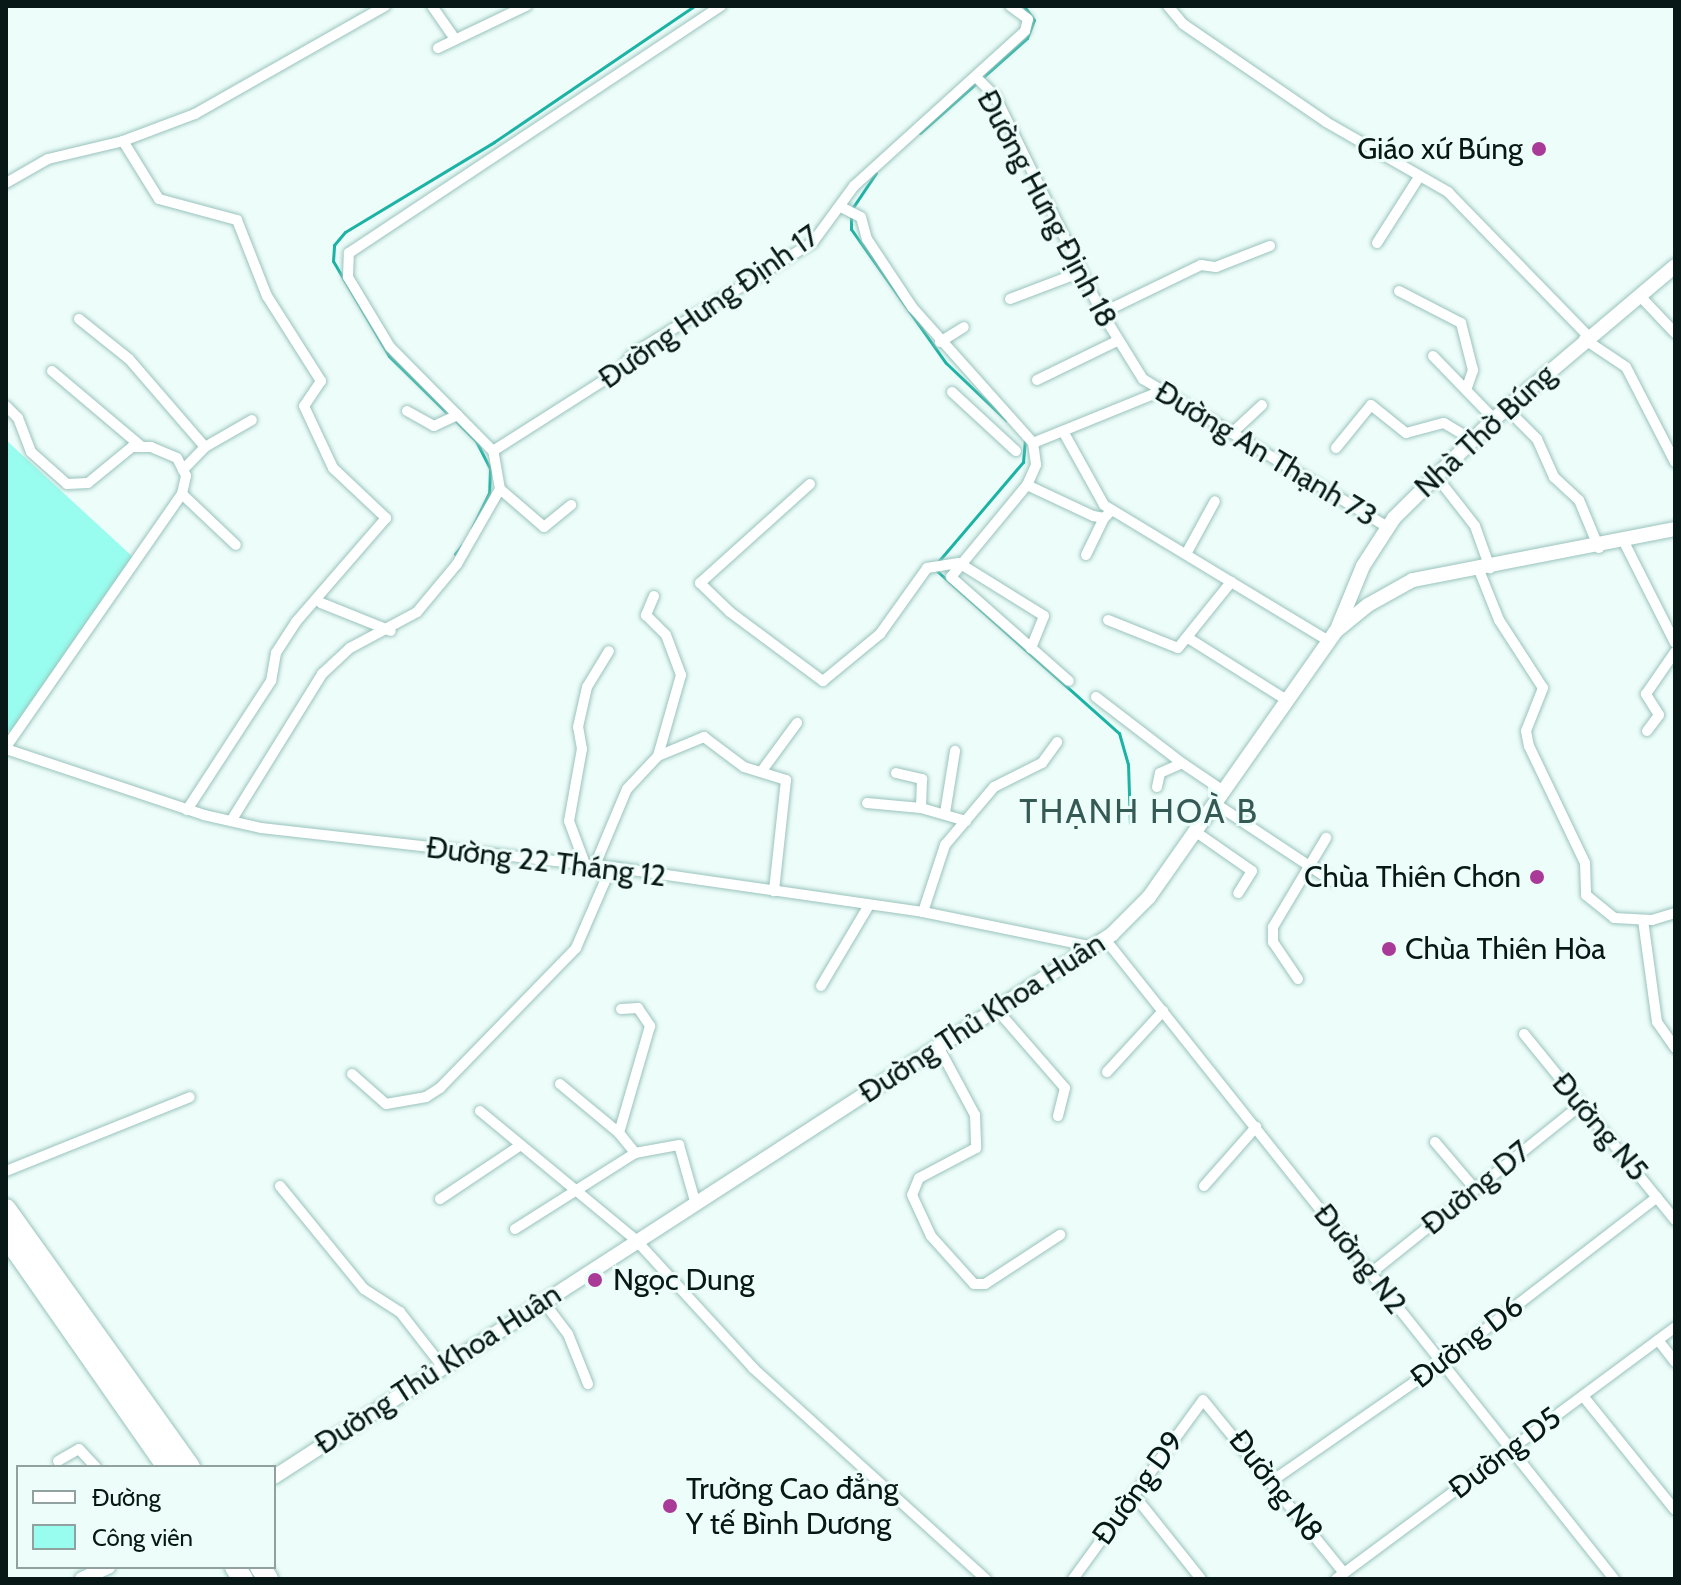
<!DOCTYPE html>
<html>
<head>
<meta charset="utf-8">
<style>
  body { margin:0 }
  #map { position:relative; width:1681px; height:1585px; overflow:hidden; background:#edfdfa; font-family:Cabin,sans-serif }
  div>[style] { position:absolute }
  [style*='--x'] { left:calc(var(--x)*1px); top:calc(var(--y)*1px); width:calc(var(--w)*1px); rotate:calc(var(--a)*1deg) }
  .green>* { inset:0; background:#98fcee }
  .stream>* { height:3px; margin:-1.5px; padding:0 1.5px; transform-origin:1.5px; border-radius:1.5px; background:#1cb3a5 }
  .roads { filter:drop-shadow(0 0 2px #9ac3bc) drop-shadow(0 0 2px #9ac3bc) }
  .street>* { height:10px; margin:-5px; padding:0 5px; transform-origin:5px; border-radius:5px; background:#fff }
  .secondary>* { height:14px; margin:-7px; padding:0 7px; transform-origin:7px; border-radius:7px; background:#fff }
  .highway>* { height:20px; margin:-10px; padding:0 10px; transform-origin:10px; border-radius:10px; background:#fff }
  .dots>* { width:22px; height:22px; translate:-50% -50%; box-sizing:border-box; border:4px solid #edfdfa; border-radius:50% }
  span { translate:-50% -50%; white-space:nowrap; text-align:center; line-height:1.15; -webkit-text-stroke:6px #edfdfa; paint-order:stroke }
  .poi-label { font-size:30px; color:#081816 }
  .right { translate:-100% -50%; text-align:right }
  .left { translate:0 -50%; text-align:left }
  .street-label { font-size:30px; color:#081816 }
  .quarter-label { font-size:34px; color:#355a55; letter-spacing:2px }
  .frame { position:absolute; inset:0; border:8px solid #081816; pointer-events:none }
  .legend { position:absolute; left:16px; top:1465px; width:260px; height:104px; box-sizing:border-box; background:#edfdfa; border:2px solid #91a19f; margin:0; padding:10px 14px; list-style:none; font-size:24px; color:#081816 }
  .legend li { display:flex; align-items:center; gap:16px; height:40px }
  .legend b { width:40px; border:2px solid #91a19f }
</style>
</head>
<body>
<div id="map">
  <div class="green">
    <div style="clip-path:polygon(6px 440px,134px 558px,14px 732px,6px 730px)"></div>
  </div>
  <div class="stream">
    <div style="--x:920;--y:133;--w:143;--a:-41.6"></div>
    <div style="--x:1027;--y:38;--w:19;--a:-69"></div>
    <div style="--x:1034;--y:20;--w:17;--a:-126"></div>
    <div style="--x:876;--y:173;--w:45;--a:124"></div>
    <div style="--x:851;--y:210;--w:19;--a:90"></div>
    <div style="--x:851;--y:229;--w:164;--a:54.7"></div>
    <div style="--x:946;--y:363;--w:83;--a:43.5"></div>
    <div style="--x:449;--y:415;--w:84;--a:-135.5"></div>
    <div style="--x:389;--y:356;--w:110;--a:-120.5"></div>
    <div style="--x:333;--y:261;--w:16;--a:-86"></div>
    <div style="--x:334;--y:245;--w:17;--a:-50"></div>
    <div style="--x:345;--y:232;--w:174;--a:-31.1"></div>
    <div style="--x:494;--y:142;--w:242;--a:-34.2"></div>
    <div style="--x:455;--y:420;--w:30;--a:45"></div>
    <div style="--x:476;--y:441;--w:31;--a:63"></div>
    <div style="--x:490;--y:469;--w:24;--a:92"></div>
    <div style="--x:489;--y:493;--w:39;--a:116"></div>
    <div style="--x:455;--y:554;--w:11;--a:-52"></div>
    <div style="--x:937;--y:563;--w:133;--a:-49.6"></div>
    <div style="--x:1023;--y:462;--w:22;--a:-85"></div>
    <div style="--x:937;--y:571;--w:244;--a:41.7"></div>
    <div style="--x:1119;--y:733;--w:32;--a:74"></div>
    <div style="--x:1128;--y:764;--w:59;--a:88.1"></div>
  </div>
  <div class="roads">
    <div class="street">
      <div style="--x:432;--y:6;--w:40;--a:55.1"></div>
      <div style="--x:1168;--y:6;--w:23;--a:50"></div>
      <div style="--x:1183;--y:24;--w:173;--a:34.4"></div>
      <div style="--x:1326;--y:122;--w:141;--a:29.8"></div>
      <div style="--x:1448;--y:192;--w:201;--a:45.8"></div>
      <div style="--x:438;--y:48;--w:98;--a:-25.5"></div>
      <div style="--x:977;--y:78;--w:25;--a:45"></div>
      <div style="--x:995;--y:96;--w:242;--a:63.8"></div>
      <div style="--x:1102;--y:313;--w:78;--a:58.2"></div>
      <div style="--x:1143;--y:379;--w:285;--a:31.2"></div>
      <div style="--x:123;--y:141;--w:77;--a:-20.6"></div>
      <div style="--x:195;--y:114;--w:219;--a:-29.6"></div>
      <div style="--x:6;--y:183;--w:48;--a:-29.7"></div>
      <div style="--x:48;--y:159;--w:77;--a:-13.5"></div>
      <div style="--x:123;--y:141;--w:68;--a:58.2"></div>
      <div style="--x:159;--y:199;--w:81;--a:15.1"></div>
      <div style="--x:237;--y:220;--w:82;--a:68.5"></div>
      <div style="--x:267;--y:296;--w:101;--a:57.6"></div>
      <div style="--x:321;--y:381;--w:30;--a:124"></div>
      <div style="--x:304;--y:406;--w:68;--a:64.9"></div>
      <div style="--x:333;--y:468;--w:73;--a:43.3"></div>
      <div style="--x:386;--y:518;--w:138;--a:130.9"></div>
      <div style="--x:296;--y:622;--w:37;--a:123"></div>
      <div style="--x:276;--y:653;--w:28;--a:100"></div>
      <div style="--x:271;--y:681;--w:154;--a:123.1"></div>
      <div style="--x:841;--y:207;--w:22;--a:27"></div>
      <div style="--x:861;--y:217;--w:23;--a:75"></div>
      <div style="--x:867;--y:239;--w:82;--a:56.5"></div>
      <div style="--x:912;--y:307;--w:182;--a:48.3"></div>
      <div style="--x:1033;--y:443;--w:22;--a:82"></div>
      <div style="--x:1036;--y:465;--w:22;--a:114"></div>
      <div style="--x:1027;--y:485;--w:119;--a:129.6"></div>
      <div style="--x:951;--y:577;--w:157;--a:41.4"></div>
      <div style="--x:1377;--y:243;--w:78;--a:-57.5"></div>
      <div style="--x:1399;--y:291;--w:70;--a:27.3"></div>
      <div style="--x:1461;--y:323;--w:49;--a:75.7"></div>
      <div style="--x:1473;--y:370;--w:21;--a:109"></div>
      <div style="--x:1639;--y:295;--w:52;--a:46.5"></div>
      <div style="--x:1010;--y:299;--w:76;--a:-20.8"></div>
      <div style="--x:1102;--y:313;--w:110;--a:-25.9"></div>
      <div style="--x:1201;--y:265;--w:15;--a:8"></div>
      <div style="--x:1216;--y:267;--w:58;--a:-21.3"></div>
      <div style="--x:79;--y:319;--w:64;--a:38.7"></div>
      <div style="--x:129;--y:359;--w:116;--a:49.2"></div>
      <div style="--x:205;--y:447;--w:32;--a:134"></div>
      <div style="--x:1584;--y:339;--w:50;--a:33.7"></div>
      <div style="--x:1626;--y:367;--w:107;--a:62.7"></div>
      <div style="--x:940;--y:342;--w:28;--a:-32"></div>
      <div style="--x:1433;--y:356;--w:88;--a:45.9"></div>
      <div style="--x:52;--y:371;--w:118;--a:40.2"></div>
      <div style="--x:1037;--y:380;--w:89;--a:-26"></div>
      <div style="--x:952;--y:392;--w:87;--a:42.7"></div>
      <div style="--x:6;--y:406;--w:17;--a:45"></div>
      <div style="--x:18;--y:418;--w:36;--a:69"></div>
      <div style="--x:31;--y:452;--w:48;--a:41.6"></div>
      <div style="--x:67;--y:484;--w:21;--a:-3"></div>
      <div style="--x:88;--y:483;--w:57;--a:-39.3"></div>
      <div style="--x:132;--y:447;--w:19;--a:0"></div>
      <div style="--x:151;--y:447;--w:28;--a:23"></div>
      <div style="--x:177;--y:458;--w:20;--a:63"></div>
      <div style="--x:186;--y:476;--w:18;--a:103"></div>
      <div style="--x:1506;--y:408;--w:44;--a:45"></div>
      <div style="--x:1537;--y:439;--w:42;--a:65.9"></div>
      <div style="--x:1554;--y:477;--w:34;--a:43"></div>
      <div style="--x:1579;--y:500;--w:52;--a:67.4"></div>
      <div style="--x:407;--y:411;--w:31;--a:29"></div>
      <div style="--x:434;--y:426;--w:26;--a:-25"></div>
      <div style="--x:1064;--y:433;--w:82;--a:60.9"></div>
      <div style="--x:1104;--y:505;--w:263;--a:31.2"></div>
      <div style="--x:1232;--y:433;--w:41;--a:-43"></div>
      <div style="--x:1033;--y:443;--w:138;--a:-22.1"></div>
      <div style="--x:205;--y:447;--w:54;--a:-29.9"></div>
      <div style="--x:1336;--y:448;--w:55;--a:-50.9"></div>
      <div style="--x:1371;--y:405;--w:45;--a:38.7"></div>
      <div style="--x:1406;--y:433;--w:39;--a:-15"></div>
      <div style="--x:1444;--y:423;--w:33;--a:31"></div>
      <div style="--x:493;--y:451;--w:151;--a:-32.5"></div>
      <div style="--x:620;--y:370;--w:22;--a:-51"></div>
      <div style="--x:634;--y:353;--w:211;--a:-31.8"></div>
      <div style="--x:813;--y:242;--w:69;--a:-53.8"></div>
      <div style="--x:854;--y:186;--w:231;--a:-42.2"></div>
      <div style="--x:1025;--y:31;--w:12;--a:-76"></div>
      <div style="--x:1028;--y:19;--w:22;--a:-144"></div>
      <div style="--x:1436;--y:476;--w:63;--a:52"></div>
      <div style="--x:1475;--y:526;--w:45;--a:70.3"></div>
      <div style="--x:810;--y:484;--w:148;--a:138"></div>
      <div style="--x:700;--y:583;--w:42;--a:44"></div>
      <div style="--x:730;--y:612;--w:116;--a:36.6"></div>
      <div style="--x:823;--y:681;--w:74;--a:-39.5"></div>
      <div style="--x:880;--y:634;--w:81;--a:-54.5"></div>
      <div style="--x:927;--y:568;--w:32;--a:-9"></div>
      <div style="--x:959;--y:563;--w:100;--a:31.9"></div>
      <div style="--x:1044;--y:616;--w:35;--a:112"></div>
      <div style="--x:1027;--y:485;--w:73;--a:25.2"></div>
      <div style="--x:1093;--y:516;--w:11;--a:10"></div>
      <div style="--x:1104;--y:518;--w:11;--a:-45"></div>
      <div style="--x:500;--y:489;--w:58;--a:40.8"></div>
      <div style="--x:544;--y:527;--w:35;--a:-39"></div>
      <div style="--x:1624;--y:542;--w:113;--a:63.2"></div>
      <div style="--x:1186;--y:554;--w:60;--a:-61.3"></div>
      <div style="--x:1086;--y:555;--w:41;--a:-64.1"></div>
      <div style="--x:1479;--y:570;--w:54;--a:68.2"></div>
      <div style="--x:1499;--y:620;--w:81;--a:57.1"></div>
      <div style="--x:1543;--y:688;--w:46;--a:111.6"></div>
      <div style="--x:1526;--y:731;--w:15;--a:79"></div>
      <div style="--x:1529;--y:746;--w:130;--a:64.4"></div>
      <div style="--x:1585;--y:863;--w:32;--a:88"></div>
      <div style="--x:1586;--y:895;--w:36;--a:39"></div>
      <div style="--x:1614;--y:918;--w:38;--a:3"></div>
      <div style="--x:1652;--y:920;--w:24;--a:-17"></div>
      <div style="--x:654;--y:596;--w:21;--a:113"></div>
      <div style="--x:646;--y:615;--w:28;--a:45"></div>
      <div style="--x:666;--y:635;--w:43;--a:69.4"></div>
      <div style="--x:681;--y:675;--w:84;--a:105.9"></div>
      <div style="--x:321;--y:603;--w:75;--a:21.8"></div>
      <div style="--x:1108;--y:620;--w:75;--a:21.8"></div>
      <div style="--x:1178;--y:648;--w:85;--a:-51.2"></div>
      <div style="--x:1188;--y:638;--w:118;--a:32.2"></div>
      <div style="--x:1096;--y:697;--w:108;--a:37.5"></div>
      <div style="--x:1647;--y:731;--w:20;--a:-53"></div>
      <div style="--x:1659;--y:715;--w:25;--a:-122"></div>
      <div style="--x:1646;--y:694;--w:51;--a:-55.4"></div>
      <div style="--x:6;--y:747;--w:308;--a:-55.2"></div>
      <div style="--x:182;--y:494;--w:74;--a:43.4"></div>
      <div style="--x:6;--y:749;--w:209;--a:18.4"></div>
      <div style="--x:204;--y:815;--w:58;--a:12.8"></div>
      <div style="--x:261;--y:828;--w:352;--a:6.4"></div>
      <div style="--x:611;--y:867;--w:315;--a:8.2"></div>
      <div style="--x:923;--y:912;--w:175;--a:11.6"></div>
      <div style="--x:761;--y:772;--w:61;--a:-53.7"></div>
      <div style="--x:896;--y:773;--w:27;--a:13"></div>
      <div style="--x:922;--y:779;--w:29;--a:92"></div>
      <div style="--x:1157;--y:787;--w:14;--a:-78"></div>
      <div style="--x:1160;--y:773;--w:24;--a:-24"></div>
      <div style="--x:1182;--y:763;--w:52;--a:34"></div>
      <div style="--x:867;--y:803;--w:54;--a:5.3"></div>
      <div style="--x:921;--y:808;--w:47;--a:16.1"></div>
      <div style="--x:1216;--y:804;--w:139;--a:33.6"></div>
      <div style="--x:945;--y:813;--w:63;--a:-80.8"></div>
      <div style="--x:231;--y:821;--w:173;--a:-58.2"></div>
      <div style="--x:322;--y:674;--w:38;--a:-43"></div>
      <div style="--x:350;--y:648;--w:76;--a:-28.2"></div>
      <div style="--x:417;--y:612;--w:62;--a:-50.2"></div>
      <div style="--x:457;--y:564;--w:86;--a:-60.2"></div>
      <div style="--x:500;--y:489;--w:39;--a:-100"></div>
      <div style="--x:493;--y:451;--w:146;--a:-134.7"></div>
      <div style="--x:390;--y:347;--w:82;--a:-121"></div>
      <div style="--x:348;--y:277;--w:24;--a:-88"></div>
      <div style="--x:349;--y:253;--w:447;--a:-33.6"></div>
      <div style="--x:1196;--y:832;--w:68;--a:34.9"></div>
      <div style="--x:1252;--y:871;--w:26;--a:122"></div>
      <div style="--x:585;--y:864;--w:46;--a:-110.4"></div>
      <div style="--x:569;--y:821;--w:73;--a:-79.8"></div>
      <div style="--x:582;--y:749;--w:22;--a:-100"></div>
      <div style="--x:578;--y:727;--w:41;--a:-77.3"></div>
      <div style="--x:587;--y:687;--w:42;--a:-58.6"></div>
      <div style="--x:595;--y:865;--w:82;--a:-67.2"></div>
      <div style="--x:627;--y:789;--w:45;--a:-46.8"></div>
      <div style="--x:658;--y:756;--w:50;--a:-22.4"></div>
      <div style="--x:704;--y:737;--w:50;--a:36.9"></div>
      <div style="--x:744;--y:767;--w:44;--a:17.2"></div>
      <div style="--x:786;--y:780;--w:112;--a:96.2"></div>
      <div style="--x:923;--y:912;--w:71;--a:-71.8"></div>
      <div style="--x:945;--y:845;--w:76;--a:-49.8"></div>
      <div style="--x:994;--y:787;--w:54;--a:-26.6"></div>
      <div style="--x:1042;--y:763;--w:26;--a:-54"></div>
      <div style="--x:1643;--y:920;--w:103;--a:82.2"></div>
      <div style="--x:1657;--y:1022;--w:32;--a:55"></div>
      <div style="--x:1105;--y:939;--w:818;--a:51.5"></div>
      <div style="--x:1298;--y:979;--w:45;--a:-124"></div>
      <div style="--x:1273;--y:942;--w:15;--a:-90"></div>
      <div style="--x:1273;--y:927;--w:104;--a:-59.2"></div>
      <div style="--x:821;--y:986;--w:94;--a:-59.3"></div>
      <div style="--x:621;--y:1009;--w:17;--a:-3"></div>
      <div style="--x:638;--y:1008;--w:22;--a:56"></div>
      <div style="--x:650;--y:1026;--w:111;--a:106.2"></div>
      <div style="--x:619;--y:1133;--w:26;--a:51"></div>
      <div style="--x:635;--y:1153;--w:45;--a:-10.3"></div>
      <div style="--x:679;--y:1145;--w:58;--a:74.1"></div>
      <div style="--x:998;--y:1011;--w:102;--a:49"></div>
      <div style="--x:1065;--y:1088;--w:29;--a:104"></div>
      <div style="--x:1524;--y:1034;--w:240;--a:50.9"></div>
      <div style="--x:939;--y:1048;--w:76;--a:61.8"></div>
      <div style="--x:975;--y:1115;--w:33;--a:88"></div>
      <div style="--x:976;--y:1148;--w:64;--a:152.2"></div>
      <div style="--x:919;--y:1178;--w:18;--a:112"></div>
      <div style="--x:912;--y:1195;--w:45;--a:65.1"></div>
      <div style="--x:931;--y:1236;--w:64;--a:48.1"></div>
      <div style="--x:974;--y:1284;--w:11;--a:0"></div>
      <div style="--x:985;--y:1284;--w:90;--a:-33.2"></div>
      <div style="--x:1107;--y:1072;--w:83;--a:-47.4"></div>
      <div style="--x:352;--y:1074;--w:45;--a:41.4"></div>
      <div style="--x:386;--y:1104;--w:41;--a:-9.9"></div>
      <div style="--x:426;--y:1097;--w:17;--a:-33"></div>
      <div style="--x:440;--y:1088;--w:195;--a:-45.8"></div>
      <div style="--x:576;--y:948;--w:88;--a:-66.6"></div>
      <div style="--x:560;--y:1084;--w:77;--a:39.7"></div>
      <div style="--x:480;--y:1111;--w:201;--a:39.6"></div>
      <div style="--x:635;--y:1239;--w:175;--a:47.5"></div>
      <div style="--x:753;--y:1368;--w:314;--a:42.2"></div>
      <div style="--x:1435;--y:1142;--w:62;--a:49.6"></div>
      <div style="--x:6;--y:1171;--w:198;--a:-21.9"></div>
      <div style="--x:280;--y:1186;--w:133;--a:50.8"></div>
      <div style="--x:364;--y:1289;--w:43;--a:32.6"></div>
      <div style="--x:400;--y:1312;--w:68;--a:52.1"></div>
      <div style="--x:1204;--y:1186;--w:79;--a:-48.6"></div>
      <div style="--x:440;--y:1199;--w:97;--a:-33.7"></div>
      <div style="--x:515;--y:1229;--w:142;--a:-32.3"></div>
      <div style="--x:1371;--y:1273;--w:269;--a:-38.7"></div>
      <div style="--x:543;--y:1301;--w:41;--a:52.9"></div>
      <div style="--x:568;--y:1334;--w:54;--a:68.2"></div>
      <div style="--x:1658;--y:1340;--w:28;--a:52"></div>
      <div style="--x:1583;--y:1396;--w:146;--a:51.1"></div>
      <div style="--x:58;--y:1461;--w:24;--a:-30"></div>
      <div style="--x:79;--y:1449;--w:25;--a:47"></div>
      <div style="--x:1272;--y:1481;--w:208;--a:-34.8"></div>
      <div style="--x:1443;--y:1362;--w:270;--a:-37.6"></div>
      <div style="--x:1134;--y:1495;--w:107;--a:51.4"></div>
      <div style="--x:1073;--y:1579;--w:221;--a:-54"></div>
      <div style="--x:1203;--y:1400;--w:223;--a:50.8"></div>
      <div style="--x:1336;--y:1579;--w:422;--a:-36.6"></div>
    </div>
    <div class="secondary">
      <div style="--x:1338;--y:627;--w:66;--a:-67.7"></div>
      <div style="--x:1363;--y:566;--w:57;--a:-57.1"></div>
      <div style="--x:1394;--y:518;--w:141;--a:-44.7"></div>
      <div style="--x:1494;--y:419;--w:237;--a:-40.2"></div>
      <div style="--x:274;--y:1477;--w:999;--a:-32.94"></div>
      <div style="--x:1112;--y:934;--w:52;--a:-45"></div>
      <div style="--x:1149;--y:897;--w:325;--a:-54.9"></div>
      <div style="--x:1336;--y:631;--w:41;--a:-39.1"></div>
      <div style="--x:1368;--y:605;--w:51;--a:-29.1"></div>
      <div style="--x:1413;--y:580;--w:267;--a:-11"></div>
      <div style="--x:82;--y:1579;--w:29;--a:-25"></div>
    </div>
    <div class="highway">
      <div style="--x:6;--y:1209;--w:317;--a:54.5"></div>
      <div style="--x:6;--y:1236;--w:282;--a:55.1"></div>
      <div style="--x:235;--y:1567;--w:14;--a:56"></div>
      <div style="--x:260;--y:1567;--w:14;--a:56"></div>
    </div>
  </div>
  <div class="dots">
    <div style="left:1539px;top:149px;background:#a93a98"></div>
    <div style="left:1537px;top:877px;background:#a93a98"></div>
    <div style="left:1389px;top:949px;background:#a93a98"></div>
    <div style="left:595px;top:1280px;background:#a93a98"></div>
    <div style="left:670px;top:1506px;background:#a93a98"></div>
  </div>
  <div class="poi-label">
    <span class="right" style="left:1523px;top:149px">Giáo xứ Búng</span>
    <span class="right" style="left:1521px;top:877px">Chùa Thiên Chơn</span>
    <span class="left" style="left:1405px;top:949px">Chùa Thiên Hòa</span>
    <span class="left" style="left:613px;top:1280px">Ngọc Dung</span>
    <span class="left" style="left:686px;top:1506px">Trường Cao đẳng<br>Y tế Bình Dương</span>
  </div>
  <div class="street-label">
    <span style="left:1047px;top:209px;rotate:62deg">Đường Hưng Định 18</span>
    <span style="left:709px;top:307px;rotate:-35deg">Đường Hưng Định 17</span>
    <span style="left:1485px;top:431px;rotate:-43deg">Nhà Thờ Búng</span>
    <span style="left:1266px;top:454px;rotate:31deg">Đường An Thạnh 73</span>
    <span style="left:546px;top:862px;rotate:7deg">Đường 22 Tháng 12</span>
    <span style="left:982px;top:1018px;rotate:-33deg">Đường Thủ Khoa Huân</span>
    <span style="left:1600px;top:1127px;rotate:50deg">Đường N5</span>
    <span style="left:1476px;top:1188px;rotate:-39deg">Đường D7</span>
    <span style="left:1360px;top:1259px;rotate:52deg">Đường N2</span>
    <span style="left:1467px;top:1342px;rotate:-37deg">Đường D6</span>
    <span style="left:438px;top:1369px;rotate:-33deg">Đường Thủ Khoa Huân</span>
    <span style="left:1505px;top:1453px;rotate:-37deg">Đường D5</span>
    <span style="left:1276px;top:1486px;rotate:52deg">Đường N8</span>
    <span style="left:1138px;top:1488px;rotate:-54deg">Đường D9</span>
  </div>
  <div class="quarter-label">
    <span style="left:1139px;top:812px">THẠNH HOÀ B</span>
  </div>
  <div class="frame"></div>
  <ul class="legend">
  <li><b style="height:10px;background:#fff"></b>Đường</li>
  <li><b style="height:22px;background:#98fcee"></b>Công viên</li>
  </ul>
</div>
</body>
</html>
